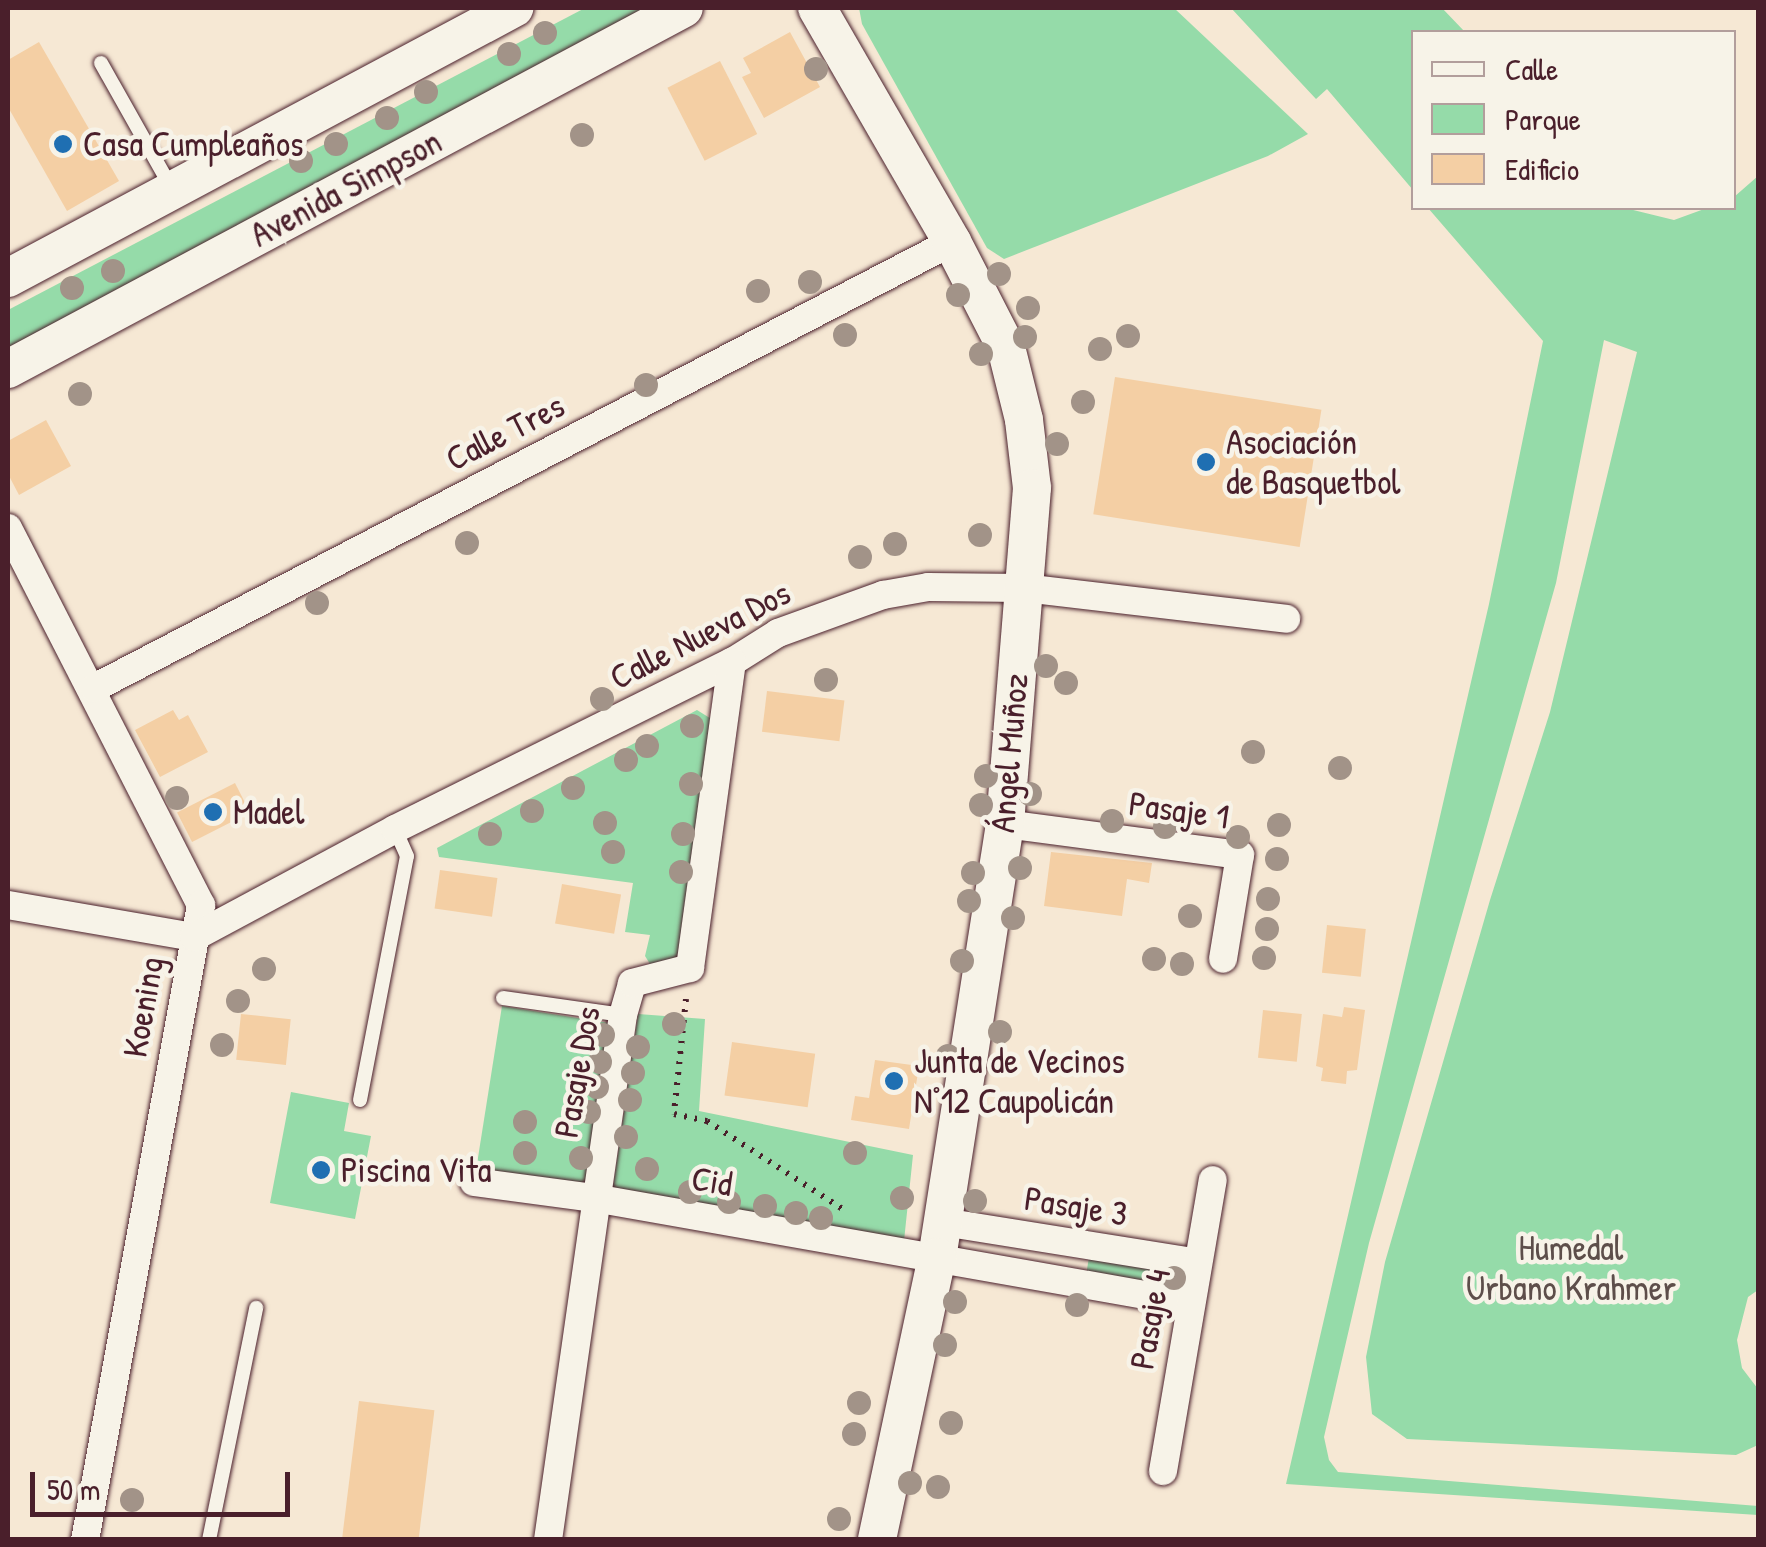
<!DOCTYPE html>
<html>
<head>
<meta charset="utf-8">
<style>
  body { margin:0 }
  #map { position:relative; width:1766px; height:1547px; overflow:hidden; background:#f6e8d4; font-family:"Patrick Hand",sans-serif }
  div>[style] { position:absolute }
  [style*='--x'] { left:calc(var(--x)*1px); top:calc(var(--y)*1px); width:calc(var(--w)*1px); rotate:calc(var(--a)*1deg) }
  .green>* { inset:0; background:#95dba9; transform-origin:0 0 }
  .building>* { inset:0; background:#f4cfa4; transform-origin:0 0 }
  .path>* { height:6px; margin-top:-3px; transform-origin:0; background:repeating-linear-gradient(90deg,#4a1f2b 0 2.5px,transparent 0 10.5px) }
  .roads { filter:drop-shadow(0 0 2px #4a1f2b) drop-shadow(0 0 2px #4a1f2b) }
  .lane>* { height:14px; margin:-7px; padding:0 7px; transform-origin:7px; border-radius:7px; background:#f7f3e8 }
  .street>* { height:28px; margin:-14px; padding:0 14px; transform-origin:14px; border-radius:14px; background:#f7f3e8 }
  .secondary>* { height:38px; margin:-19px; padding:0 19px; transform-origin:19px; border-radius:19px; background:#f7f3e8 }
  .trees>* { width:24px; height:24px; margin:-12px; border-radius:50%; background:#a29388 }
  .dots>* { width:28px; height:28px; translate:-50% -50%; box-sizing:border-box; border:5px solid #f7f3e8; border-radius:50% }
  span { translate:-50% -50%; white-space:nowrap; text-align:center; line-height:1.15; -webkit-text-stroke:9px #f7f3e8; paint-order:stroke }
  .poi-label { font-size:35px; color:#4a1f2b }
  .left { translate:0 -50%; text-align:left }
  .street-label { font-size:35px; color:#4a1f2b }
  .park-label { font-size:35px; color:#5d4e4a }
  .frame { position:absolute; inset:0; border:10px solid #4a1f2b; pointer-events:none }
  .legend { position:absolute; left:1411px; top:30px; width:325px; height:180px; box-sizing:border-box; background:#f7f3e8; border:2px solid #b29e9c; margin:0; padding:12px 18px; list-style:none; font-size:30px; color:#4a1f2b }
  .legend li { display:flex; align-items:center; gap:20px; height:50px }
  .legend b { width:50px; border:2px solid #b29e9c }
  .scale { position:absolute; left:30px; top:1472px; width:260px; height:45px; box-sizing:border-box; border:5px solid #4a1f2b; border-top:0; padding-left:12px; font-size:30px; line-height:35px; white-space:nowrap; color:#4a1f2b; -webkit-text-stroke:8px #f7f3e8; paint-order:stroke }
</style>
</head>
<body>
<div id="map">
  <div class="green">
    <div style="clip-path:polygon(585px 8px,653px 8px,8px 348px,8px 310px)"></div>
    <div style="clip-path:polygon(859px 8px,1174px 8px,1308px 134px,1268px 156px,1004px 259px,987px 248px,862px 24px)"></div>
    <div style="clip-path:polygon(1231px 8px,1442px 8px,1465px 32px,1414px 32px,1413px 190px,1327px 89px,1316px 99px)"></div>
    <div style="clip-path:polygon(1758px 176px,1758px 1290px,1748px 1297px,1737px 1340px,1742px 1368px,1758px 1389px,1758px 1445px,1736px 1455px,1407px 1439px,1372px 1414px,1366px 1357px,1385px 1262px,1490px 900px,1550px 712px,1637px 352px,1604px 340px,1556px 583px,1369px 1243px,1324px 1437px,1329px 1460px,1338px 1472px,1758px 1506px,1758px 1515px,1286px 1484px,1489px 604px,1543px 341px,1428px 208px,1625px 208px,1674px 220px,1707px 208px,1734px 208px,1734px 197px)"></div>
    <div style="clip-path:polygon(697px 710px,713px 720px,682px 955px,673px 963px,650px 964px,645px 956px,650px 935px,625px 932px,633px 883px,439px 857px,437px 848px)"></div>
    <div style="left:502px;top:1006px;width:112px;height:170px;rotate:9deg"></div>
    <div style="clip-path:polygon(638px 1014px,705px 1019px,699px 1111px,913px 1155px,904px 1241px,612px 1194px)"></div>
    <div style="clip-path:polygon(291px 1092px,349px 1103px,344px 1131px,371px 1136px,355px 1219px,270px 1203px)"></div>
    <div style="left:1089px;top:1257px;width:94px;height:16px;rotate:9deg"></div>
  </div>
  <div class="building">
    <div style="clip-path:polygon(790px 32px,820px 87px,764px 118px,742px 77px,751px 73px,743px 58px)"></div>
    <div style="clip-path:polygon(39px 42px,119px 181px,67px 211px,8px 107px,8px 60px)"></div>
    <div style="left:720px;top:61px;width:82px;height:59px;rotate:63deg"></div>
    <div style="left:1115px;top:377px;width:209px;height:139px;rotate:9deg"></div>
    <div style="clip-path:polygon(46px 420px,71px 466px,19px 495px,8px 474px,8px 441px)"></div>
    <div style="left:767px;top:691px;width:78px;height:41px;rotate:7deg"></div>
    <div style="clip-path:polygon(173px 710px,179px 720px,188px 715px,208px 752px,160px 777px,135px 730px)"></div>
    <div style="left:235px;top:783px;width:33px;height:65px;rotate:63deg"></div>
    <div style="clip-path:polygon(1051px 852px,1152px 863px,1149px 883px,1127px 879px,1122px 916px,1044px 906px)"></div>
    <div style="left:440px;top:870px;width:58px;height:39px;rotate:8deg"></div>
    <div style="left:562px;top:884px;width:60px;height:40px;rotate:10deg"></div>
    <div style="left:1327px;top:925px;width:39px;height:48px;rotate:6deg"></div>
    <div style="clip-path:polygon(1344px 1007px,1365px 1010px,1357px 1070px,1347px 1071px,1346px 1084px,1321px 1081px,1323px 1068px,1316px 1066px,1323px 1014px,1342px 1017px)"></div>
    <div style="left:1263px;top:1010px;width:39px;height:48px;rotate:6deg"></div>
    <div style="left:241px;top:1014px;width:50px;height:46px;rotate:6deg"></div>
    <div style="left:732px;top:1042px;width:84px;height:54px;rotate:8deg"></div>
    <div style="clip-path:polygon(875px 1060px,919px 1066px,909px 1129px,851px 1120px,855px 1096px,869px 1098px)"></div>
    <div style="left:359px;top:1401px;width:76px;height:140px;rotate:7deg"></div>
  </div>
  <div class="path">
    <div style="--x:686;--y:999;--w:116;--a:96"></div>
    <div style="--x:674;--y:1114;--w:34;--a:12"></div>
    <div style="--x:707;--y:1121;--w:163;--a:33"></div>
  </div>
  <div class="roads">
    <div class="lane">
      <div style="--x:101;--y:63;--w:145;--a:60.6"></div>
      <div style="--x:503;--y:998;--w:121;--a:8.1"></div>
      <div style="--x:360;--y:1100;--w:248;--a:-79.1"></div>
      <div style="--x:407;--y:856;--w:30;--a:-114"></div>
      <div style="--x:209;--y:1540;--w:237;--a:-78.5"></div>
    </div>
    <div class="street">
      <div style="--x:8;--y:528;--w:424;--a:62.9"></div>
      <div style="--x:201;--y:905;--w:646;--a:100.35"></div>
      <div style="--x:94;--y:688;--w:967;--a:-27.47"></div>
      <div style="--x:1005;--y:824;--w:237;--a:7.5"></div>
      <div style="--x:1240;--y:855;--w:105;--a:99.3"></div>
      <div style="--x:8;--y:905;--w:189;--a:9.8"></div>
      <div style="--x:194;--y:937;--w:228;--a:-28.2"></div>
      <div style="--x:395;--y:829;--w:376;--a:-26.4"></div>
      <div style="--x:732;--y:662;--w:54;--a:-32.2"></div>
      <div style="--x:778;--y:633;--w:112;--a:-19.9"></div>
      <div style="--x:883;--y:595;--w:46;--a:-10.1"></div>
      <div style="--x:928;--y:587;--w:96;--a:0.6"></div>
      <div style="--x:1024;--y:588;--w:264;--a:6.7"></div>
      <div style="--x:474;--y:1182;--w:121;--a:7.6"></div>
      <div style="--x:594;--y:1198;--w:605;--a:9.99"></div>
      <div style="--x:943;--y:1222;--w:258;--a:9.1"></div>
      <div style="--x:1163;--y:1471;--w:295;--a:-80.3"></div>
      <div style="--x:548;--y:1540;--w:530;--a:-81.87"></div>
      <div style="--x:623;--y:1015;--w:33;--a:-74"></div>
      <div style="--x:632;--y:983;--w:60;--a:-14.5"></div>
      <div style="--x:690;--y:968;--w:309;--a:-82.2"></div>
    </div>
    <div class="secondary">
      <div style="--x:817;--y:8;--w:270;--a:60"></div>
      <div style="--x:952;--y:242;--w:118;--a:62.8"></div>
      <div style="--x:1006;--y:347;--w:75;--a:76.1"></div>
      <div style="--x:1024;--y:420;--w:68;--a:83.3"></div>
      <div style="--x:1032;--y:488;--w:337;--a:94.6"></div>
      <div style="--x:1005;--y:824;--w:438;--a:98.9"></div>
      <div style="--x:937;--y:1257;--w:289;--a:102"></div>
      <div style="--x:8;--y:278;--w:574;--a:-28.08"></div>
      <div style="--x:8;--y:369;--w:766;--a:-28.1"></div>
    </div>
  </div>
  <div class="trees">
    <div style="left:545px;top:33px"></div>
    <div style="left:509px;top:54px"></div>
    <div style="left:816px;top:69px"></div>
    <div style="left:426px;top:92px"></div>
    <div style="left:387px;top:118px"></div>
    <div style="left:582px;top:135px"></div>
    <div style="left:336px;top:144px"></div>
    <div style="left:301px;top:161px"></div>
    <div style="left:113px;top:271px"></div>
    <div style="left:999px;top:274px"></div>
    <div style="left:810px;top:282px"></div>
    <div style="left:72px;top:288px"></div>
    <div style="left:758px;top:291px"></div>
    <div style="left:958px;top:295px"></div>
    <div style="left:1028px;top:308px"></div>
    <div style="left:845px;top:335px"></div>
    <div style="left:1128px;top:336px"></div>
    <div style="left:1025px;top:337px"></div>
    <div style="left:1100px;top:349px"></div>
    <div style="left:981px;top:354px"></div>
    <div style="left:646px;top:385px"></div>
    <div style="left:80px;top:394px"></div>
    <div style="left:1083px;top:402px"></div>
    <div style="left:1057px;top:444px"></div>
    <div style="left:980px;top:535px"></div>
    <div style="left:467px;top:543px"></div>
    <div style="left:895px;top:544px"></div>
    <div style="left:860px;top:557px"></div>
    <div style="left:317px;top:603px"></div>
    <div style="left:1046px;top:666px"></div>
    <div style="left:826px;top:680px"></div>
    <div style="left:1066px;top:683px"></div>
    <div style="left:602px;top:699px"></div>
    <div style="left:692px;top:726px"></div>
    <div style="left:647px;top:746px"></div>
    <div style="left:1253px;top:752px"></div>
    <div style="left:626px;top:760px"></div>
    <div style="left:1340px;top:768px"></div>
    <div style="left:986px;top:776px"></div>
    <div style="left:691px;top:784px"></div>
    <div style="left:573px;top:788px"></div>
    <div style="left:1030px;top:794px"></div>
    <div style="left:177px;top:798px"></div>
    <div style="left:981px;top:805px"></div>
    <div style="left:532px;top:811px"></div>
    <div style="left:1112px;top:821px"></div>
    <div style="left:605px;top:823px"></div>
    <div style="left:1279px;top:825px"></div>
    <div style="left:1165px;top:827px"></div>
    <div style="left:490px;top:834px"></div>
    <div style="left:683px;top:834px"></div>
    <div style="left:1238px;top:837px"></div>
    <div style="left:613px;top:852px"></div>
    <div style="left:1277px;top:859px"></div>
    <div style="left:1020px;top:868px"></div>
    <div style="left:681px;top:872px"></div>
    <div style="left:973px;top:873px"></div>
    <div style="left:1268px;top:899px"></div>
    <div style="left:969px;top:901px"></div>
    <div style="left:1190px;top:916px"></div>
    <div style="left:1013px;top:918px"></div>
    <div style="left:1267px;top:929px"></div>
    <div style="left:1264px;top:958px"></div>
    <div style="left:1154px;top:959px"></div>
    <div style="left:962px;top:961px"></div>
    <div style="left:1182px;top:964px"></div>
    <div style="left:264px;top:969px"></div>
    <div style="left:238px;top:1001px"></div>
    <div style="left:674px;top:1024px"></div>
    <div style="left:1000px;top:1032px"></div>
    <div style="left:603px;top:1035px"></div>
    <div style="left:222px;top:1045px"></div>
    <div style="left:638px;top:1047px"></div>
    <div style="left:948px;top:1056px"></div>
    <div style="left:600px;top:1062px"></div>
    <div style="left:633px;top:1073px"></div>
    <div style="left:597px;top:1087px"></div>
    <div style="left:630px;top:1100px"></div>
    <div style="left:589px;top:1112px"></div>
    <div style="left:525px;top:1122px"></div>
    <div style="left:626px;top:1137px"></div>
    <div style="left:525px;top:1153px"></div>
    <div style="left:855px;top:1153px"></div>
    <div style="left:581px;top:1158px"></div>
    <div style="left:647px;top:1169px"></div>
    <div style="left:690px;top:1192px"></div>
    <div style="left:902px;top:1198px"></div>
    <div style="left:975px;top:1201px"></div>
    <div style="left:729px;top:1202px"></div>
    <div style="left:765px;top:1206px"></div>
    <div style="left:796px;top:1213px"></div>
    <div style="left:821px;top:1218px"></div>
    <div style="left:1174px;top:1278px"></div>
    <div style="left:955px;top:1302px"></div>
    <div style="left:1077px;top:1305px"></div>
    <div style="left:945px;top:1345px"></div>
    <div style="left:859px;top:1403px"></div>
    <div style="left:951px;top:1423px"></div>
    <div style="left:854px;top:1434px"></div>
    <div style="left:910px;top:1483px"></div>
    <div style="left:938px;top:1487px"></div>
    <div style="left:132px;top:1500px"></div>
    <div style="left:839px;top:1519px"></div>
  </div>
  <div class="dots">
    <div style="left:63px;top:144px;background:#1f6fb2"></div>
    <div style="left:1206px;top:462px;background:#1f6fb2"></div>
    <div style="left:213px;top:812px;background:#1f6fb2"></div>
    <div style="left:894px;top:1081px;background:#1f6fb2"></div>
    <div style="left:321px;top:1170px;background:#1f6fb2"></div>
  </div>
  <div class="poi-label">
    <span class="left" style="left:83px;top:144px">Casa Cumpleaños</span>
    <span class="left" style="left:1226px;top:462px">Asociación<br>de Basquetbol</span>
    <span class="left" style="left:233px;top:812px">Madel</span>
    <span class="left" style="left:914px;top:1081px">Junta de Vecinos<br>N°12 Caupolicán</span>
    <span class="left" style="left:341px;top:1170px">Piscina Vita</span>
  </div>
  <div class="street-label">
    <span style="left:346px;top:188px;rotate:-28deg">Avenida Simpson</span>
    <span style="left:505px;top:432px;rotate:-27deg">Calle Tres</span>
    <span style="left:700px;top:635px;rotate:-27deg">Calle Nueva Dos</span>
    <span style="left:1009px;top:753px;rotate:-85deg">Ángel Muñoz</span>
    <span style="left:1179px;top:810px;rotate:8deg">Pasaje 1</span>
    <span style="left:143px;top:1007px;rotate:-80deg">Koening</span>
    <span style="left:577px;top:1072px;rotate:-80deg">Pasaje Dos</span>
    <span style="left:712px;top:1181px;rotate:10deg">Cid</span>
    <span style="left:1076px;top:1206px;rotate:9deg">Pasaje 3</span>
    <span style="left:1150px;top:1319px;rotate:-80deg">Pasaje 4</span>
  </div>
  <div class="park-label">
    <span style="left:1571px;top:1268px">Humedal<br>Urbano Krahmer</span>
  </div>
  <div class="frame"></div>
  <ul class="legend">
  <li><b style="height:12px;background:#f7f3e8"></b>Calle</li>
  <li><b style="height:28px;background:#95dba9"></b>Parque</li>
  <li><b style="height:28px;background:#f4cfa4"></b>Edificio</li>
  </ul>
  <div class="scale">50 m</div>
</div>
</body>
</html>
